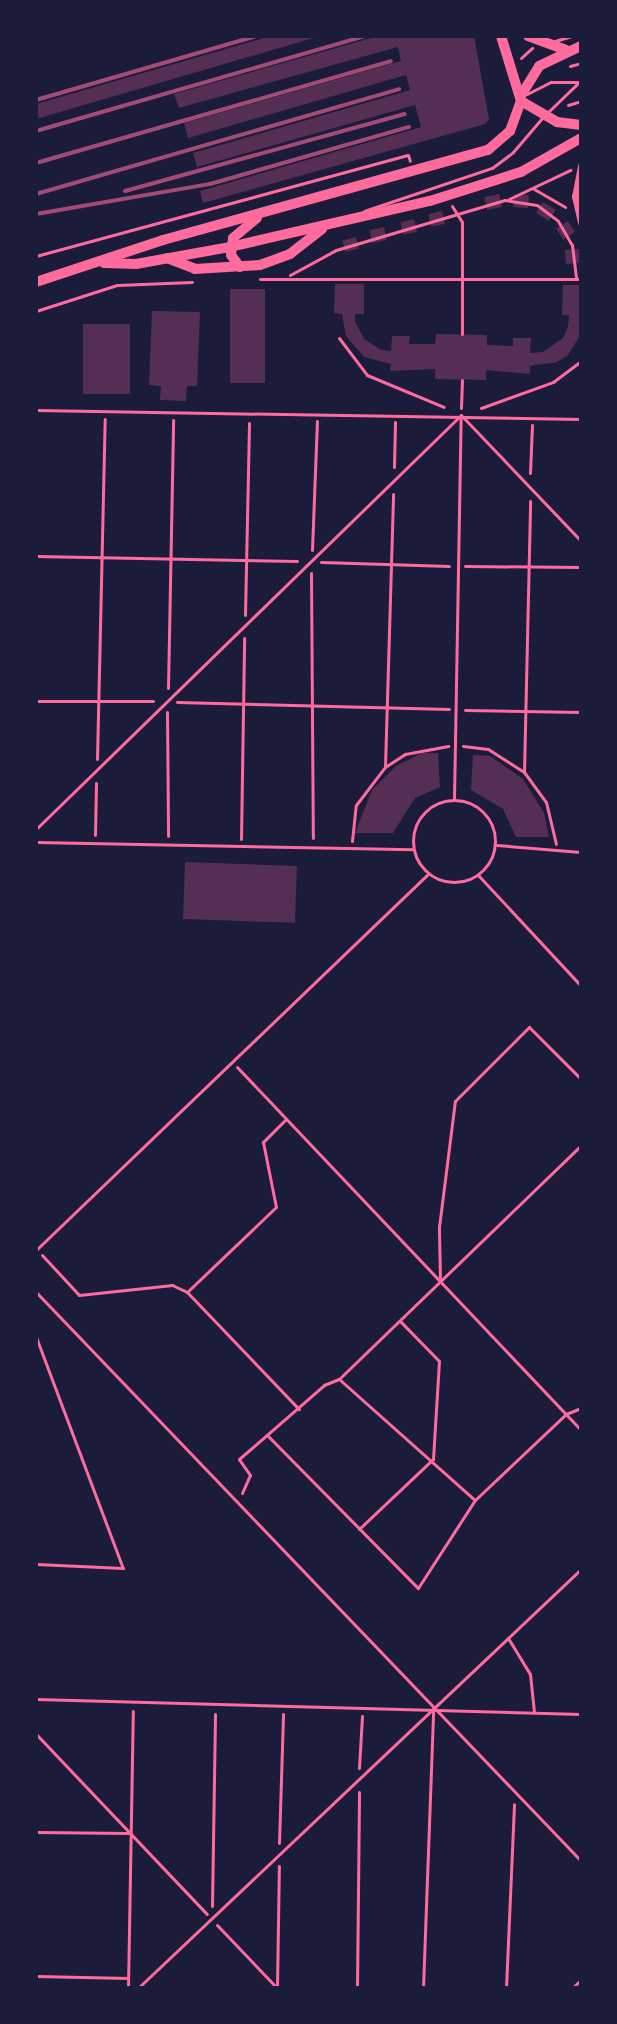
<!DOCTYPE html>
<html>
<head>
<meta charset="utf-8">
<style>
  body { margin:0 }
  #map { position:relative; width:617px; height:2024px; overflow:hidden; background:#1b1b3a; font-family:"Crimson Pro",serif }
  div>[style] { position:absolute }
  [style*='--x'] { left:calc(var(--x)*1px); top:calc(var(--y)*1px); width:calc(var(--w)*1px); rotate:calc(var(--a)*1deg) }
  .building>* { inset:0; background:#542f53; transform-origin:0 0 }
  .path>* { height:3px; margin:-1.5px; padding:0 1.5px; transform-origin:1.5px; border-radius:1.5px; background:#ff6b9d }
  .service>* { height:3px; margin:-1.5px; padding:0 1.5px; transform-origin:1.5px; border-radius:1.5px; background:#ff6b9d }
  .service>.ring { margin:-1.5px; padding:0; box-sizing:content-box; background:none; border:3px solid #ff6b9d; border-radius:50% }
  .minor>* { height:7px; margin:-3.5px; padding:0 3.5px; transform-origin:3.5px; border-radius:3.5px; background:#ff6b9d }
  .secondary>* { height:10px; margin:-5px; padding:0 5px; transform-origin:5px; border-radius:5px; background:#ff6b9d }
  .rail>* { height:4px; margin:-2px; padding:0 2px; transform-origin:2px; border-radius:2px; background:#a44b75 }
  span { translate:-50% -50%; white-space:nowrap; text-align:center; line-height:1.15; -webkit-text-stroke:6px #1b1b3a; paint-order:stroke }
  .frame { position:absolute; inset:0; border:38px solid #1b1b3a; pointer-events:none }
</style>
</head>
<body>
<div id="map">
  <div class="building">
    <div style="clip-path:polygon(271px 36px,317px 37px,36px 119px,36px 104px)"></div>
    <div style="clip-path:polygon(378px 36px,474px 36px,489px 119px,485px 124px,203px 203px,200px 191px,421px 127px,415px 105px,197px 167px,193px 153px,410px 90px,406px 75px,188px 138px,184px 123px,401px 61px,398px 47px,179px 108px,174px 94px)"></div>
    <div style="left:499px;top:194px;width:13px;height:15px;rotate:77deg"></div>
    <div style="left:514px;top:194px;width:15px;height:13px;rotate:4deg"></div>
    <div style="left:543px;top:202px;width:15px;height:13px;rotate:32deg"></div>
    <div style="left:442px;top:211px;width:13px;height:14px;rotate:77deg"></div>
    <div style="left:414px;top:219px;width:13px;height:14px;rotate:77deg"></div>
    <div style="left:568px;top:221px;width:13px;height:14px;rotate:58deg"></div>
    <div style="left:384px;top:227px;width:13px;height:15px;rotate:77deg"></div>
    <div style="left:356px;top:237px;width:12px;height:14px;rotate:76deg"></div>
    <div style="left:580px;top:249px;width:14px;height:15px;rotate:86deg"></div>
    <div style="clip-path:polygon(335px 284px,364px 284px,364px 314px,355px 314px,355px 321px,364px 339px,381px 350px,391px 351px,392px 336px,410px 336px,409px 344px,435px 344px,436px 334px,487px 335px,487px 345px,513px 346px,513px 338px,531px 338px,530px 353px,543px 352px,563px 338px,568px 327px,569px 315px,562px 315px,563px 285px,581px 285px,581px 334px,568px 355px,557px 362px,530px 366px,530px 374px,486px 370px,486px 380px,435px 379px,435px 369px,390px 371px,391px 364px,364px 357px,346px 336px,342px 314px,334px 313px)"></div>
    <div style="left:230px;top:289px;width:35px;height:94px"></div>
    <div style="clip-path:polygon(152px 311px,200px 312px,197px 386px,187px 386px,186px 401px,160px 400px,161px 386px,149px 385px)"></div>
    <div style="left:83px;top:324px;width:47px;height:70px"></div>
    <div style="clip-path:polygon(422px 753px,438px 753px,440px 787px,415px 798px,393px 833px,355px 833px,372px 790px,396px 766px)"></div>
    <div style="clip-path:polygon(473px 755px,490px 756px,523px 779px,544px 813px,549px 837px,516px 837px,503px 809px,471px 790px)"></div>
    <div style="left:185px;top:862px;width:112px;height:57px;rotate:2deg"></div>
  </div>
  <div class="path">
    <div style="--x:521;--y:58;--w:15;--a:-42"></div>
    <div style="--x:570;--y:66;--w:11;--a:-15"></div>
    <div style="--x:568;--y:105;--w:14;--a:-17"></div>
    <div style="--x:534;--y:189;--w:36;--a:30"></div>
    <div style="--x:509;--y:199;--w:68;--a:-25.4"></div>
    <div style="--x:452;--y:206;--w:19;--a:58"></div>
    <div style="--x:462;--y:222;--w:112;--a:90"></div>
    <div style="--x:36;--y:256;--w:385;--a:-15.2"></div>
    <div style="--x:408;--y:155;--w:6;--a:72"></div>
    <div style="--x:290;--y:275;--w:52;--a:-28.5"></div>
    <div style="--x:336;--y:250;--w:176;--a:-16.5"></div>
    <div style="--x:505;--y:200;--w:32;--a:9"></div>
    <div style="--x:537;--y:205;--w:26;--a:37"></div>
    <div style="--x:558;--y:221;--w:28;--a:60"></div>
    <div style="--x:572;--y:245;--w:33;--a:83"></div>
    <div style="--x:260;--y:279;--w:321;--a:0"></div>
    <div style="--x:36;--y:311;--w:85;--a:-17.8"></div>
    <div style="--x:117;--y:285;--w:75;--a:-2.3"></div>
    <div style="--x:339;--y:338;--w:46;--a:52.9"></div>
    <div style="--x:367;--y:375;--w:83;--a:22.6"></div>
    <div style="--x:461;--y:408;--w:28;--a:-88"></div>
    <div style="--x:481;--y:408;--w:77;--a:-19.9"></div>
    <div style="--x:553;--y:382;--w:35;--a:-37"></div>
    <div style="--x:36;--y:429;--w:11;--a:-90"></div>
    <div style="--x:394;--y:467;--w:45;--a:-88.7"></div>
    <div style="--x:530;--y:473;--w:48;--a:-87.6"></div>
    <div style="--x:312;--y:550;--w:129;--a:-87.8"></div>
    <div style="--x:36;--y:556;--w:261;--a:1.1"></div>
    <div style="--x:321;--y:562;--w:128;--a:1.8"></div>
    <div style="--x:465;--y:566;--w:116;--a:0.5"></div>
    <div style="--x:311;--y:573;--w:265;--a:89.6"></div>
    <div style="--x:245;--y:615;--w:192;--a:-88.8"></div>
    <div style="--x:168;--y:688;--w:268;--a:-88.9"></div>
    <div style="--x:36;--y:701;--w:117;--a:0"></div>
    <div style="--x:177;--y:702;--w:272;--a:1.5"></div>
    <div style="--x:465;--y:710;--w:116;--a:1"></div>
    <div style="--x:167;--y:712;--w:124;--a:89.5"></div>
    <div style="--x:463;--y:746;--w:25;--a:7"></div>
    <div style="--x:488;--y:749;--w:43;--a:32.6"></div>
    <div style="--x:524;--y:772;--w:37;--a:54"></div>
    <div style="--x:546;--y:802;--w:43;--a:76.6"></div>
    <div style="--x:97;--y:759;--w:340;--a:-88.7"></div>
    <div style="--x:385;--y:767;--w:273;--a:-88.3"></div>
    <div style="--x:524;--y:772;--w:271;--a:-88.7"></div>
    <div style="--x:95;--y:835;--w:52;--a:-88.9"></div>
    <div style="--x:241;--y:839;--w:201;--a:-89.1"></div>
    <div style="--x:352;--y:841;--w:36;--a:-84"></div>
    <div style="--x:356;--y:805;--w:48;--a:-52.7"></div>
    <div style="--x:385;--y:767;--w:24;--a:-33"></div>
    <div style="--x:405;--y:754;--w:44;--a:-10.5"></div>
    <div style="--x:237;--y:1067;--w:500;--a:46.54"></div>
    <div style="--x:286;--y:1119;--w:33;--a:135"></div>
    <div style="--x:263;--y:1142;--w:66;--a:78.7"></div>
    <div style="--x:276;--y:1207;--w:123;--a:136.3"></div>
    <div style="--x:187;--y:1292;--w:162;--a:46.3"></div>
    <div style="--x:42;--y:1255;--w:54;--a:47.2"></div>
    <div style="--x:79;--y:1295;--w:94;--a:-6.1"></div>
    <div style="--x:172;--y:1285;--w:17;--a:25"></div>
    <div style="--x:440;--y:1281;--w:54;--a:-91.1"></div>
    <div style="--x:439;--y:1227;--w:127;--a:-82.8"></div>
    <div style="--x:455;--y:1101;--w:105;--a:-45"></div>
    <div style="--x:529;--y:1027;--w:74;--a:45"></div>
    <div style="--x:36;--y:1337;--w:247;--a:69.4"></div>
    <div style="--x:123;--y:1568;--w:87;--a:-177.4"></div>
    <div style="--x:339;--y:1379;--w:182;--a:41.7"></div>
    <div style="--x:267;--y:1435;--w:215;--a:45.4"></div>
    <div style="--x:418;--y:1588;--w:105;--a:-57.1"></div>
    <div style="--x:475;--y:1500;--w:125;--a:-43.4"></div>
    <div style="--x:566;--y:1414;--w:16;--a:-22"></div>
    <div style="--x:242;--y:1493;--w:20;--a:-66"></div>
    <div style="--x:250;--y:1475;--w:19;--a:-125"></div>
    <div style="--x:239;--y:1459;--w:113;--a:-41"></div>
    <div style="--x:324;--y:1385;--w:16;--a:-22"></div>
    <div style="--x:339;--y:1379;--w:337;--a:-44"></div>
    <div style="--x:359;--y:1529;--w:102;--a:-43.4"></div>
    <div style="--x:433;--y:1459;--w:98;--a:-86.5"></div>
    <div style="--x:439;--y:1361;--w:56;--a:-134.3"></div>
    <div style="--x:36;--y:1734;--w:248;--a:46.5"></div>
    <div style="--x:359;--y:1768;--w:52;--a:-86.7"></div>
    <div style="--x:36;--y:1832;--w:92;--a:0.6"></div>
    <div style="--x:279;--y:1843;--w:129;--a:-88.2"></div>
    <div style="--x:212;--y:1906;--w:192;--a:-89.1"></div>
    <div style="--x:217;--y:1925;--w:87;--a:46.4"></div>
    <div style="--x:36;--y:1976;--w:92;--a:1.2"></div>
    <div style="--x:277;--y:1987;--w:121;--a:-89.1"></div>
    <div style="--x:128;--y:1988;--w:277;--a:-89"></div>
    <div style="--x:357;--y:1988;--w:196;--a:-89.4"></div>
    <div style="--x:506;--y:1988;--w:184;--a:-87.5"></div>
  </div>
  <div class="service">
    <div style="--x:555;--y:41;--w:17;--a:-17"></div>
    <div style="--x:527;--y:94;--w:27;--a:-27"></div>
    <div style="--x:551;--y:82;--w:30;--a:0"></div>
    <div style="--x:548;--y:112;--w:42;--a:-44"></div>
    <div style="--x:364;--y:211;--w:135;--a:-18.6"></div>
    <div style="--x:492;--y:168;--w:26;--a:-37"></div>
    <div style="--x:513;--y:152;--w:46;--a:-49.4"></div>
    <div style="--x:36;--y:410;--w:545;--a:0.95"></div>
    <div style="--x:461;--y:415;--w:174;--a:46.4"></div>
    <div style="--x:454;--y:799;--w:384;--a:-89"></div>
    <div class="ring" style="left:413px;top:800px;width:79px;height:79px"></div>
    <div style="--x:36;--y:829;--w:593;--a:-44.25"></div>
    <div style="--x:36;--y:842;--w:377;--a:1.1"></div>
    <div style="--x:497;--y:845;--w:84;--a:4.8"></div>
    <div style="--x:478;--y:875;--w:151;--a:47.1"></div>
    <div style="--x:36;--y:1250;--w:543;--a:-43.81"></div>
    <div style="--x:36;--y:1292;--w:788;--a:46.23"></div>
    <div style="--x:508;--y:1638;--w:42;--a:58.6"></div>
    <div style="--x:530;--y:1674;--w:37;--a:84"></div>
    <div style="--x:36;--y:1699;--w:545;--a:1.58"></div>
    <div style="--x:138;--y:1988;--w:610;--a:-43.41"></div>
    <div style="--x:423;--y:1988;--w:279;--a:-87.9"></div>
    <div style="--x:572;--y:1988;--w:12;--a:-42"></div>
  </div>
  <div class="minor">
    <div style="--x:581;--y:166;--w:31;--a:101"></div>
    <div style="--x:575;--y:196;--w:28;--a:77"></div>
  </div>
  <div class="secondary">
    <div style="--x:528;--y:36;--w:40;--a:20.2"></div>
    <div style="--x:520;--y:97;--w:36;--a:-58"></div>
    <div style="--x:539;--y:66;--w:47;--a:-25.5"></div>
    <div style="--x:521;--y:101;--w:42;--a:30.3"></div>
    <div style="--x:557;--y:122;--w:24;--a:7"></div>
    <div style="--x:167;--y:258;--w:30;--a:21"></div>
    <div style="--x:195;--y:269;--w:65;--a:-3.5"></div>
    <div style="--x:260;--y:265;--w:32;--a:-20"></div>
    <div style="--x:290;--y:254;--w:41;--a:-38"></div>
    <div style="--x:104;--y:263;--w:32;--a:2"></div>
    <div style="--x:136;--y:264;--w:96;--a:-10.3"></div>
    <div style="--x:230;--y:247;--w:205;--a:-13"></div>
    <div style="--x:430;--y:201;--w:96;--a:-17.7"></div>
    <div style="--x:521;--y:172;--w:69;--a:-29.5"></div>
    <div style="--x:240;--y:267;--w:15;--a:-127"></div>
    <div style="--x:231;--y:255;--w:17;--a:-83"></div>
    <div style="--x:233;--y:238;--w:31;--a:-40"></div>
    <div style="--x:36;--y:282;--w:134;--a:-18.3"></div>
    <div style="--x:163;--y:240;--w:337;--a:-15.5"></div>
    <div style="--x:488;--y:150;--w:29;--a:-41"></div>
    <div style="--x:510;--y:131;--w:32;--a:-70"></div>
    <div style="--x:521;--y:101;--w:68;--a:-107.1"></div>
  </div>
  <div class="rail">
    <div style="--x:36;--y:100;--w:230;--a:-16.2"></div>
    <div style="--x:36;--y:131;--w:343;--a:-16.1"></div>
    <div style="--x:36;--y:163;--w:369;--a:-16"></div>
    <div style="--x:125;--y:191;--w:290;--a:-15.4"></div>
    <div style="--x:36;--y:194;--w:378;--a:-16.1"></div>
    <div style="--x:36;--y:214;--w:177;--a:-9.8"></div>
    <div style="--x:210;--y:184;--w:207;--a:-16"></div>
  </div>
  <div class="frame"></div>
</div>
</body>
</html>
